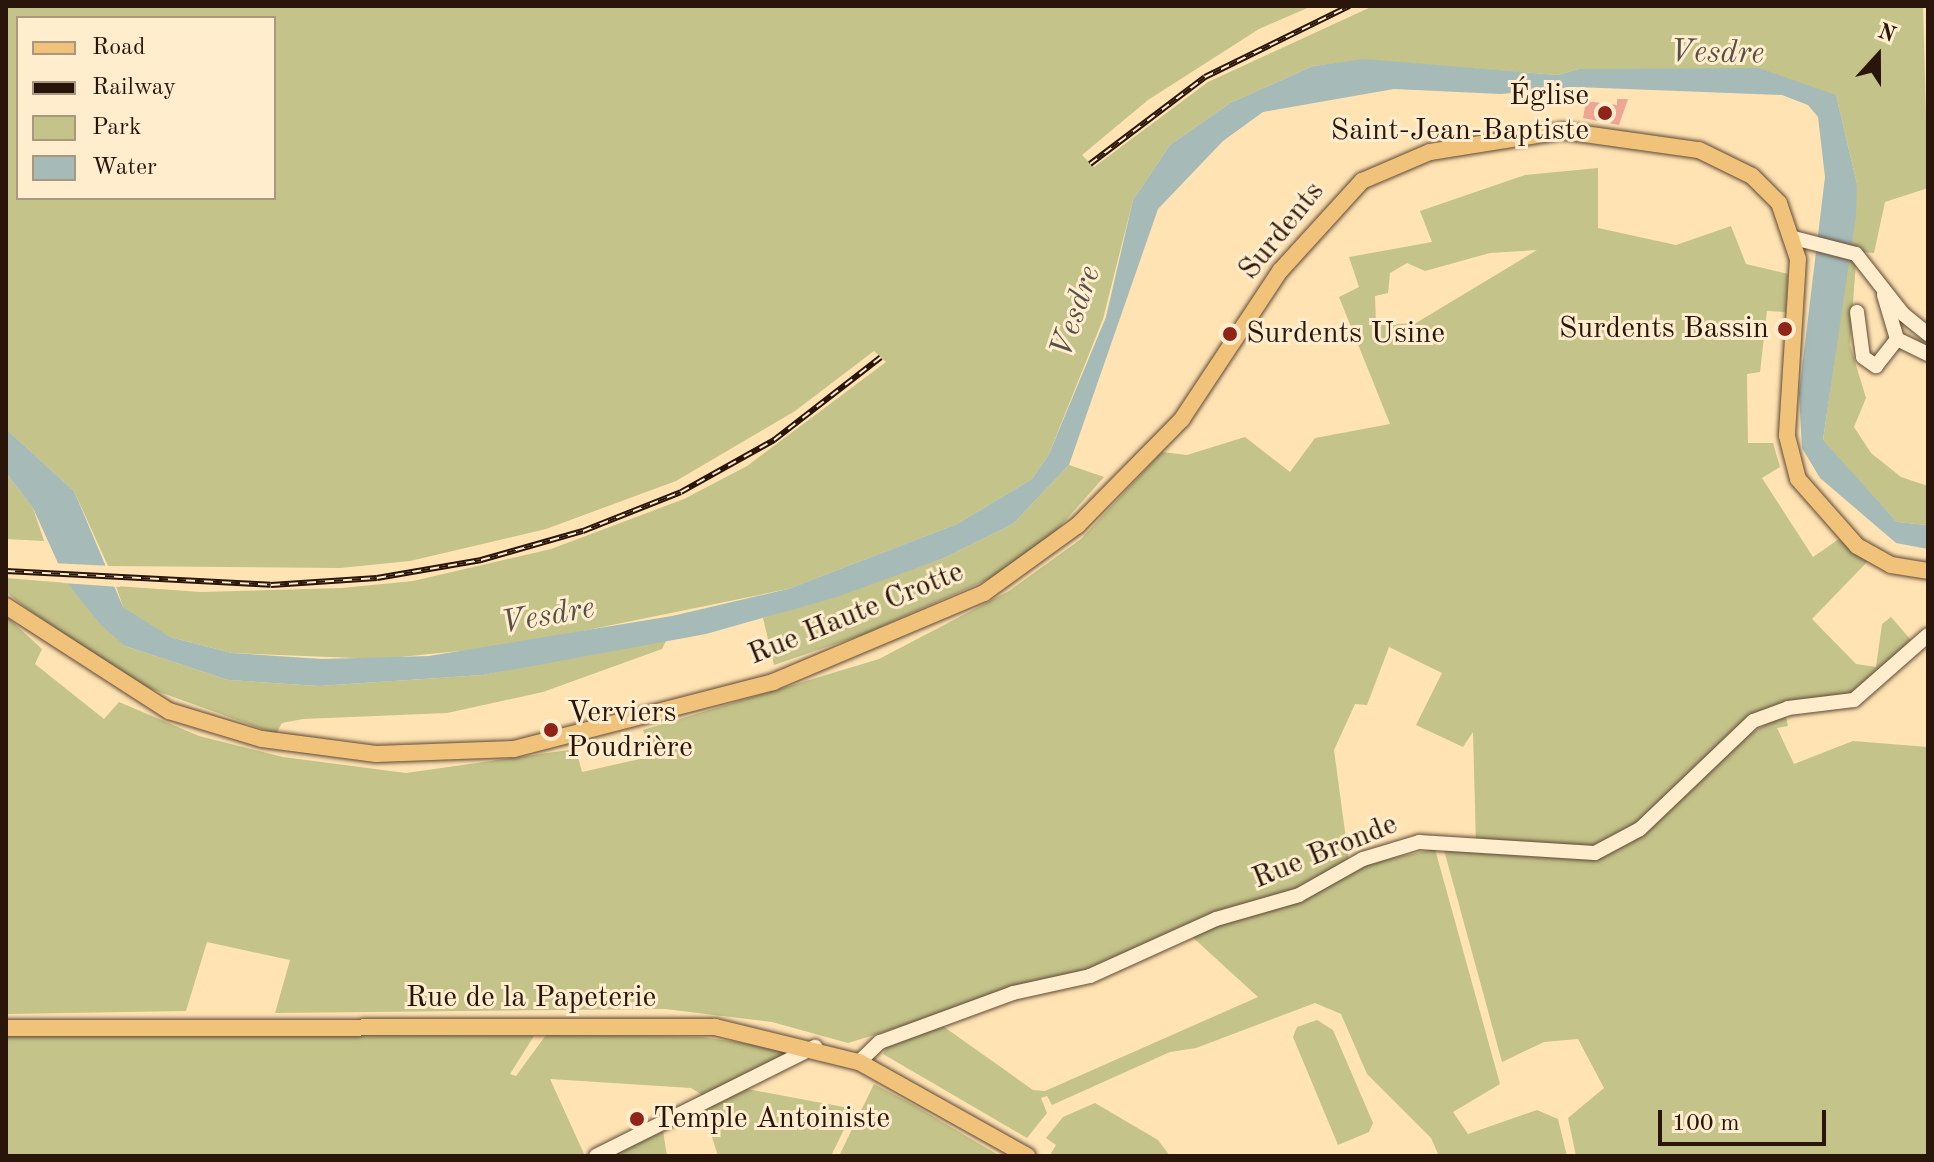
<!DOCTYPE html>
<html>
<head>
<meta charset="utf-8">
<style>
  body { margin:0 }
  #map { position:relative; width:1934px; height:1162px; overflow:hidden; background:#ffe3b3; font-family:"Old Standard TT",serif }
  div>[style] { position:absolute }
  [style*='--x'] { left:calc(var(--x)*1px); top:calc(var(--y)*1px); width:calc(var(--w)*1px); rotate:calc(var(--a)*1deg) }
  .green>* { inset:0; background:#c4c38a }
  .water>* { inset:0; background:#a6bbb8 }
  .pier>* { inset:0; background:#ffe3b3 }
  .building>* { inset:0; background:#eea594 }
  .roads { filter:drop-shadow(0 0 2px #5e4834) drop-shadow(0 0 2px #5e4834) }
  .minor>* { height:14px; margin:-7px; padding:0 7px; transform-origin:7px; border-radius:7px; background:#ffedce }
  .major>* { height:16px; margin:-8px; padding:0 8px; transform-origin:8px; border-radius:8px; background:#f0c27a }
  .rail>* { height:6px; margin-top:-3px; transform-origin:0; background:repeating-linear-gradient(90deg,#ffedce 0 9px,#29150a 0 18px); box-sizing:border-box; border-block:2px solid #29150a }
  .dots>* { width:22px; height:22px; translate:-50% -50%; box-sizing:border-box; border:4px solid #ffedce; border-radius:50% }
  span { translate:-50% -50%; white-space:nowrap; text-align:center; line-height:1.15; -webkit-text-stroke:6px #ffedce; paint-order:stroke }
  .poi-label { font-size:30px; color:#29150a }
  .right { translate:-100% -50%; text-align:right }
  .left { translate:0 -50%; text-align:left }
  .street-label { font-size:30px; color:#29150a }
  .water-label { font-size:32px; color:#554f47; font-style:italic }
  .frame { position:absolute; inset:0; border:8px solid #29150a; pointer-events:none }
  .legend { position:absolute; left:16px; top:16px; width:260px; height:184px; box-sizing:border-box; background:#ffedce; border:2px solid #a99780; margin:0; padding:10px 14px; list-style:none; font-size:24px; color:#29150a }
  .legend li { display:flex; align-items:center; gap:16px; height:40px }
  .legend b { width:40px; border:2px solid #a99780 }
  .north { position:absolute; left:1838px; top:16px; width:80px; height:80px; -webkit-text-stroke:6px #ffedce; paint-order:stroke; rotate:21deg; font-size:22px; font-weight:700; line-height:32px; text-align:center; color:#29150a }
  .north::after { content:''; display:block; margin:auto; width:28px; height:36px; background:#29150a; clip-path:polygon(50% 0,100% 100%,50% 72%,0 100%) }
  .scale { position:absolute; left:1658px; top:1110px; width:168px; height:36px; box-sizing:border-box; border:4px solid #29150a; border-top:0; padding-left:10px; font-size:24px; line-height:28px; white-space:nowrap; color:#29150a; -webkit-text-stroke:6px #ffedce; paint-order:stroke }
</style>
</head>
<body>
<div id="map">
  <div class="green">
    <div style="clip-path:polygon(evenodd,6px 6px,1312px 6px,1259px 29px,1148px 100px,1082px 155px,1094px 167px,1208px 82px,1373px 6px,1923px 6px,1928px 188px,1885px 202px,1874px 253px,1849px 251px,1857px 184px,1836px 95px,1578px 69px,1558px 75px,1364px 60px,1313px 66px,1230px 103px,1170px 145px,1133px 200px,1103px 319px,1049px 454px,1032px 479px,957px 524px,788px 589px,509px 646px,380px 659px,232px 653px,170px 637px,141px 622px,123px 607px,116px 586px,201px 592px,342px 588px,413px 581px,551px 549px,684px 499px,747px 466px,886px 362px,874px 351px,795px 411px,676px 481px,546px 529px,410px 561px,340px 568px,108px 566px,74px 491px,6px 429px,6px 6px,18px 18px,274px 18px,274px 198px,18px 198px,18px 18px)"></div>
    <div style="clip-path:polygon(evenodd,1598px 168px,1598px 228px,1676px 245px,1731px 226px,1746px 264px,1788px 274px,1786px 312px,1767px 311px,1760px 372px,1747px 374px,1748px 443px,1773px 443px,1780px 467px,1762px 478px,1813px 557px,1839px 539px,1868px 561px,1812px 619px,1856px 664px,1876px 667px,1882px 624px,1891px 617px,1911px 640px,1854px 697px,1746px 722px,1643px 820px,1589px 849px,1476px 845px,1473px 732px,1463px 747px,1416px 725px,1442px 673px,1389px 647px,1367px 705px,1355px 704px,1334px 750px,1349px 861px,1294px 892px,1184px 925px,1093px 968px,848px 1043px,772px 1022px,665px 1009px,275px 1013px,290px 960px,207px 942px,186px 1011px,6px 1014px,6px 616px,42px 649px,35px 664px,104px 719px,119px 702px,199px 736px,283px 757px,406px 773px,576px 749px,582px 772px,653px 756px,643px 730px,879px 659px,1009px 591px,1081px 539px,1162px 452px,1187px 455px,1245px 437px,1290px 472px,1315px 438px,1390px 424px,1339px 297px,1359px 287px,1349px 257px,1432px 242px,1420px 211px,1525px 175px,1598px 168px,1537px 250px,1416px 323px,1376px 325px,1375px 296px,1388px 293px,1390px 273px,1407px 263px,1425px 271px,1490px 253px,1537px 250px)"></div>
    <div style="clip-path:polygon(1849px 255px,1856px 262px,1850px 345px,1866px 398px,1854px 427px,1871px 453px,1901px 477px,1928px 486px,1928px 525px,1897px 522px,1823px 441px)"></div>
    <div style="clip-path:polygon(1069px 465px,1104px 477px,1048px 540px,989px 579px,862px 635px,774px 665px,763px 618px,944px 558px,1013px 524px)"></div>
    <div style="clip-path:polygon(6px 473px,33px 508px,44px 541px,6px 539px)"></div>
    <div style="clip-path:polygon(6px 578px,67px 583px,125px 646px,228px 680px,319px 686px,483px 675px,668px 637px,662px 649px,543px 692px,447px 713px,303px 719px,282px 723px,276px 734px,140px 685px,26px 608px,6px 592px)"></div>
    <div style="clip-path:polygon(1785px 713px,1788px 726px,1777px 728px,1794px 764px,1853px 741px,1928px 747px,1928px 1156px,1576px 1156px,1568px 1118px,1604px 1088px,1578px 1039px,1544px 1042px,1502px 1062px,1444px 850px,1598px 857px,1717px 753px)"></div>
    <div style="clip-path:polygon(1435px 849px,1500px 1084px,1453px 1112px,1468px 1134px,1537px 1110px,1558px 1119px,1567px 1156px,1439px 1156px,1431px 1138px,1367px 1074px,1341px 1014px,1315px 1003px,1196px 1048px,1170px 1052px,1052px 1105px,1047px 1096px,1041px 1098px,1047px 1113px,1027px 1138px,883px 1054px,890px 1041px,940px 1024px,1033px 1090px,1045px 1091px,1258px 997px,1189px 934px,1352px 867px)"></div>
    <div style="clip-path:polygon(1317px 1020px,1333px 1030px,1373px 1123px,1369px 1132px,1338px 1145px,1293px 1037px,1297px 1027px)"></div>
    <div style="clip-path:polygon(6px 1034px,534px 1036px,510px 1074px,516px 1076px,546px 1035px,702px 1037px,784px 1049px,790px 1058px,709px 1099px,691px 1088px,550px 1079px,585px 1156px,6px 1156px)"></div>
    <div style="clip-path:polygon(874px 1084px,912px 1104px,1000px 1156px,839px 1156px)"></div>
    <div style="clip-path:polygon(747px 1089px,854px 1109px,831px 1156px,718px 1156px,707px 1121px,690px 1117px)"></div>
    <div style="clip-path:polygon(1095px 1103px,1158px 1140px,1170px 1156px,1050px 1155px,1056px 1145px,1046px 1138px,1063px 1117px)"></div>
    <div style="clip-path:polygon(663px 1131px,667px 1156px,608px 1156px)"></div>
  </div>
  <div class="water">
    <div style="clip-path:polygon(1364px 59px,1558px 75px,1578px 69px,1759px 68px,1836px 95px,1857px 184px,1856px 216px,1823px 440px,1897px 522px,1928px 525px,1928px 549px,1896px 543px,1820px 478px,1802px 448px,1799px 393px,1825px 177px,1818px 117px,1808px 105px,1782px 95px,1576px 87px,1501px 94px,1394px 89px,1263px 112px,1223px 141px,1158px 209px,1069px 465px,1013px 524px,944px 558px,837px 597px,706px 634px,483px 675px,319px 686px,228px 680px,125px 646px,101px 625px,67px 583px,33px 508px,6px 473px,6px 429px,74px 491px,123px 607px,170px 637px,232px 653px,322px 659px,429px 656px,672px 616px,788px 589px,957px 524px,1032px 479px,1049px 454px,1106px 317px,1133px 200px,1170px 145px,1230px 103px,1313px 66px)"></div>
  </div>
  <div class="pier">
    <div style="clip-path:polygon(51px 563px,112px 566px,120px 587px,63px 583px)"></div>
  </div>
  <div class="building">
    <div style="clip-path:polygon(1617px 99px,1628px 99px,1619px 125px,1583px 118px,1586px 101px,1617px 105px)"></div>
  </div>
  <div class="roads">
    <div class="minor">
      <div style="--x:1794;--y:238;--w:64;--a:14.5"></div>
      <div style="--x:1856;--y:254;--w:76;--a:51.9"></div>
      <div style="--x:1903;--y:314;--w:32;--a:39"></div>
      <div style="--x:1857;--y:312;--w:45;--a:82.4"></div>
      <div style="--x:1863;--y:357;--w:16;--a:35"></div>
      <div style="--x:1876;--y:366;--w:34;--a:-52"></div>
      <div style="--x:1897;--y:339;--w:46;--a:-106.5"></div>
      <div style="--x:1897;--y:339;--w:34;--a:26"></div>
      <div style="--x:859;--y:1062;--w:29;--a:-44"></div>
      <div style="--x:880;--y:1042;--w:142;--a:-20.2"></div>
      <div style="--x:1013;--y:993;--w:79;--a:-12.4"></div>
      <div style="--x:1090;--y:976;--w:138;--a:-24.3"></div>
      <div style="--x:1216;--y:919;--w:86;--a:-16.1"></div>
      <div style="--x:1299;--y:895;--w:73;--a:-29.4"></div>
      <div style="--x:1363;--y:859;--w:59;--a:-16.9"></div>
      <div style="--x:1419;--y:842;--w:176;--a:3.6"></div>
      <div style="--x:1595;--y:853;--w:51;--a:-28.1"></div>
      <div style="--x:1640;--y:829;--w:156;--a:-43.7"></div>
      <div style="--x:1753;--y:721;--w:37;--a:-20"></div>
      <div style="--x:1788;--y:708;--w:66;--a:-6.9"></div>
      <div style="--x:1854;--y:700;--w:98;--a:-41.3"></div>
      <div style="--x:596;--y:1156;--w:245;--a:-26.5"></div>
    </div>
    <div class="major">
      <div style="--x:6;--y:606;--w:194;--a:32.8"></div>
      <div style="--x:169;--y:711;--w:97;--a:16.8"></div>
      <div style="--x:262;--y:739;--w:115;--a:7.5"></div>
      <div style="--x:376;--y:754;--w:138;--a:-2.1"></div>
      <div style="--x:514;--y:749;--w:268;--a:-14.5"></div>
      <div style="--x:773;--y:682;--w:229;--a:-22.9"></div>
      <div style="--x:984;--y:593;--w:116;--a:-35.9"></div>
      <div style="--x:1078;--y:525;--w:148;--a:-45.5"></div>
      <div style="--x:1182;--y:419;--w:178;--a:-56.5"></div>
      <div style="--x:1280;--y:271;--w:122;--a:-47.7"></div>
      <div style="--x:1362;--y:181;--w:74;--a:-23.1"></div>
      <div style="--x:1430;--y:152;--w:135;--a:-9"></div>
      <div style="--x:1563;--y:131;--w:137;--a:8"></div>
      <div style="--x:1699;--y:150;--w:59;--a:26.1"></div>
      <div style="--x:1752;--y:176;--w:38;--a:45"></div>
      <div style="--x:1779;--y:203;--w:59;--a:71.3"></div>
      <div style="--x:1798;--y:259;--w:177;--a:93.6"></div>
      <div style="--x:1787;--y:436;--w:44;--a:75.7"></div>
      <div style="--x:1798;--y:479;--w:89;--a:48.6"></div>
      <div style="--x:1857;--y:546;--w:39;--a:29"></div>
      <div style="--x:1891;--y:565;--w:37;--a:9"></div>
      <div style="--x:6;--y:1028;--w:709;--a:-0.08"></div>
      <div style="--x:715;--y:1027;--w:148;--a:13.7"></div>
      <div style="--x:859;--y:1062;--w:193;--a:29.2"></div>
    </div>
  </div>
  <div class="rail">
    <div style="--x:1090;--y:164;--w:144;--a:-37.1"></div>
    <div style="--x:1205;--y:77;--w:161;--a:-26.2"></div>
    <div style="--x:6;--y:571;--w:265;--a:3"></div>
    <div style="--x:271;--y:585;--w:106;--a:-3.8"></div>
    <div style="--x:377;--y:578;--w:106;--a:-9.8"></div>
    <div style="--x:481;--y:560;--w:106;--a:-15.9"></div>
    <div style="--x:583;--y:531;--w:105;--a:-21.7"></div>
    <div style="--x:681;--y:492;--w:107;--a:-29.2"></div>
    <div style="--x:774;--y:440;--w:135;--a:-37.8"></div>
  </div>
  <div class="dots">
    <div style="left:1605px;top:113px;background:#8f2418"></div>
    <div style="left:1785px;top:329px;background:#8f2418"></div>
    <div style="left:1230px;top:334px;background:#8f2418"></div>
    <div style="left:551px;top:730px;background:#8f2418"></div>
    <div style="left:637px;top:1119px;background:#8f2418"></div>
  </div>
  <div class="poi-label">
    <span class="right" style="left:1589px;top:113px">Église<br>Saint-Jean-Baptiste</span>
    <span class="right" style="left:1769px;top:329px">Surdents Bassin</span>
    <span class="left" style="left:1246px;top:334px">Surdents Usine</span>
    <span class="left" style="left:567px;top:730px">Verviers<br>Poudrière</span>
    <span class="left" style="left:653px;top:1119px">Temple Antoiniste</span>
  </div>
  <div class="street-label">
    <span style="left:1282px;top:231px;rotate:-51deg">Surdents</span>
    <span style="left:856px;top:614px;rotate:-22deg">Rue Haute Crotte</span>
    <span style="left:1325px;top:852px;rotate:-22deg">Rue Bronde</span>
    <span style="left:531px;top:998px">Rue de la Papeterie</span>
  </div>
  <div class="water-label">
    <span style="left:1717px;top:54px;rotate:1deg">Vesdre</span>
    <span style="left:1077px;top:312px;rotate:-71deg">Vesdre</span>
    <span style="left:548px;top:617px;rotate:-10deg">Vesdre</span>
  </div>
  <div class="frame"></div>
  <ul class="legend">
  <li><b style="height:10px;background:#f0c27a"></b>Road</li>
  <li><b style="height:10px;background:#29150a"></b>Railway</li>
  <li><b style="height:22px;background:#c4c38a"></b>Park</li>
  <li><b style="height:22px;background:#a6bbb8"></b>Water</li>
  </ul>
  <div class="north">N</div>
  <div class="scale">100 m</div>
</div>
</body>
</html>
